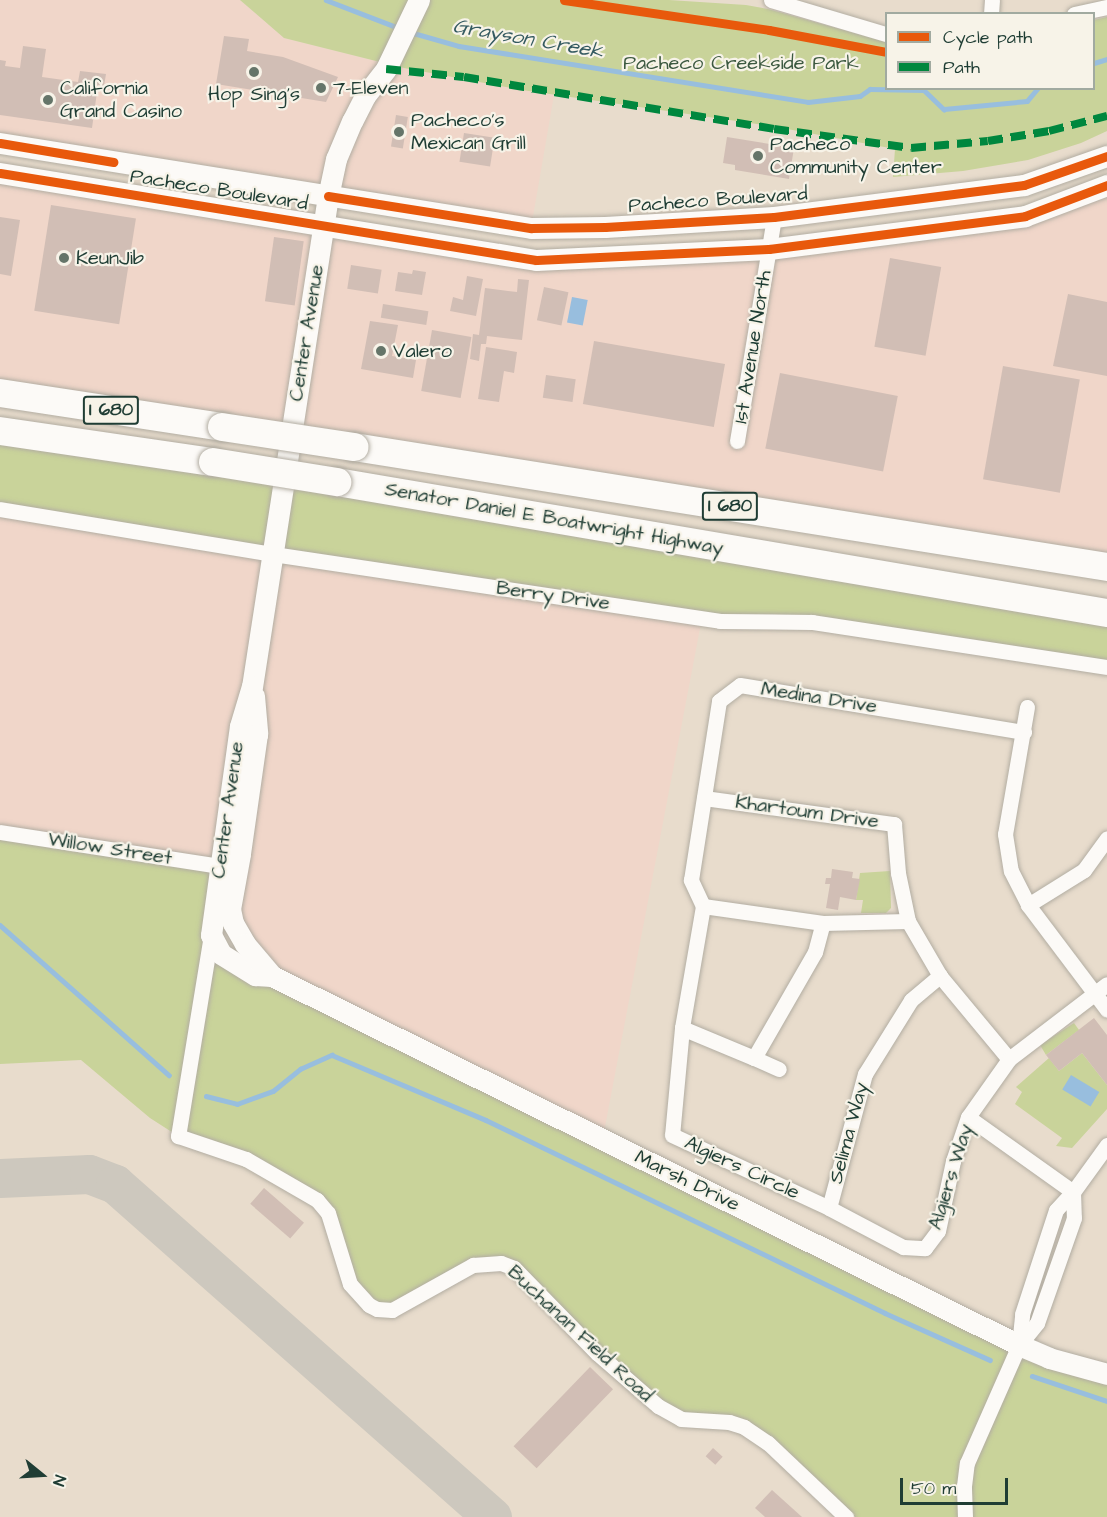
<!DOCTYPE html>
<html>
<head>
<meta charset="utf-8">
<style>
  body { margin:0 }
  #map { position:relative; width:1107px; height:1517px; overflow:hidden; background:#e8dccc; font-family:"Architects Daughter",sans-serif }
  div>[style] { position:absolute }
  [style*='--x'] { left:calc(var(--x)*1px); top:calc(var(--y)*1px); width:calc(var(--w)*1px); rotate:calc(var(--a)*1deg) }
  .built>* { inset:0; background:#f0d6c9 }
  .green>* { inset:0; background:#c9d39a }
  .water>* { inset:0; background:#98bede; transform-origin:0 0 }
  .stream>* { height:4.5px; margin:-2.25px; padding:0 2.25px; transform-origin:2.25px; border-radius:2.25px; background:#98bede }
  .taxiway>* { height:39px; margin:-19.5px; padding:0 19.5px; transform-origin:19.5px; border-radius:19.5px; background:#cdc8be }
  .building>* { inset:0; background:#d1beb5; transform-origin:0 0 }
  .roads { filter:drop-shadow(0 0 2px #b2ada2) drop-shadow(0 0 2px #b2ada2) }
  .street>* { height:15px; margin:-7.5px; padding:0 7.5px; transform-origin:7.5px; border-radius:7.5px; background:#fcfaf7 }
  .secondary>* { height:21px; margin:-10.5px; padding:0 10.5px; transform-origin:10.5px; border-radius:10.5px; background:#fcfaf7 }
  .highway>* { height:28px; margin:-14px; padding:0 14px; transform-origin:14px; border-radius:14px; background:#fcfaf7 }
  .bridges { filter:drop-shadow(0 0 2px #b2ada2) drop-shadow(0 0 2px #b2ada2) }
  .highway-bridge>* { height:28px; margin:-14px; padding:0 14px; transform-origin:14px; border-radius:14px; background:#fcfaf7 }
  .quiet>* { height:8px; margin-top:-4px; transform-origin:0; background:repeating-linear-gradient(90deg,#00873e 0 15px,transparent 0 23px) }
  .cycleway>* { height:9px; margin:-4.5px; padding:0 4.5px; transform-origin:4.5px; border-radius:4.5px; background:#e8590c }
  .dots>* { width:16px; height:16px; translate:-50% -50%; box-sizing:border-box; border:3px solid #f7f3e8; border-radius:50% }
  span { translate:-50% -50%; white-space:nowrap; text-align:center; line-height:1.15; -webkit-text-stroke:4.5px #f7f3e8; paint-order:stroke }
  .shield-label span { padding:2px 4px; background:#f7f3e8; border:2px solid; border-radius:4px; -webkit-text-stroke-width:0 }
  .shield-label { font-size:18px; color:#1f3d34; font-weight:700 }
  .park-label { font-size:20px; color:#3c5940 }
  .poi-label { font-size:20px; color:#1f3d34 }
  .left { translate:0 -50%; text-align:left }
  .street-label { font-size:20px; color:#1f3d34 }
  .water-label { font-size:21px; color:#345a60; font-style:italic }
  .legend { position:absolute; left:885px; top:12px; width:210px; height:78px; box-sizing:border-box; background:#f7f3e8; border:2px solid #a1aaa0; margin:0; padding:8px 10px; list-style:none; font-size:18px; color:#1f3d34 }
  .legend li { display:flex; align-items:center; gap:12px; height:30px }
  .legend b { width:30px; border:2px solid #a1aaa0 }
  .north { position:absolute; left:12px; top:1445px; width:60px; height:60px; -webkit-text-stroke:4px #f7f3e8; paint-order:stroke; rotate:108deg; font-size:16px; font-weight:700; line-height:24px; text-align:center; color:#1f3d34 }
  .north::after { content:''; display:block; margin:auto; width:21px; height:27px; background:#1f3d34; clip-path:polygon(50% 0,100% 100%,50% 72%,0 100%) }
  .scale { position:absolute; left:900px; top:1478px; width:108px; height:27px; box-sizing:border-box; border:3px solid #1f3d34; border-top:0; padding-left:8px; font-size:18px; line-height:21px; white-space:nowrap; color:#1f3d34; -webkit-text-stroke:4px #f7f3e8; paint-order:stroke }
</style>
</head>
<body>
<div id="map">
  <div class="built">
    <div style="clip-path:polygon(0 0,240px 0,284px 38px,404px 68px,554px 95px,531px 228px,0 143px)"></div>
    <div style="clip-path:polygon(0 173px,536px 260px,1025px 216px,1107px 185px,1107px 567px,0 393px)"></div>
    <div style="clip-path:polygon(0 508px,702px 618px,603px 1137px,258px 958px,220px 866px,0 832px)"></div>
  </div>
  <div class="green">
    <div style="clip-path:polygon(240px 0,669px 0,746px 5px,768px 9px,886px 42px,886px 88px,1094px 88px,1094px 20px,1107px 17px,1107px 131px,1081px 143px,1028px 160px,963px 171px,893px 177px,895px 149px,771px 126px,522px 90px,404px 68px,284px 38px)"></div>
    <div style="clip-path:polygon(0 431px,1107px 613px,1107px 667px,812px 622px,720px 621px,0 509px)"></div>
    <div style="clip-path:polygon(0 832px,220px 866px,216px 940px,220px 954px,255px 975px,272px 976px,1019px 1345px,1049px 1358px,1107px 1374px,1107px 1517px,846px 1517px,768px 1443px,744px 1428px,729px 1422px,681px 1419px,658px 1406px,597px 1353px,514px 1268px,501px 1263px,487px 1262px,459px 1271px,392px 1310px,377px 1309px,369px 1305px,350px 1284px,328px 1213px,307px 1192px,246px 1159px,178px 1136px,150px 1118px,81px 1060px,0 1064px)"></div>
    <div style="clip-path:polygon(890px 871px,891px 908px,886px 913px,861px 913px,863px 900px,856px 900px,860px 873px)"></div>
    <div style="clip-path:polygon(1074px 1023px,1079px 1030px,1046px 1055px,1040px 1045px)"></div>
    <div style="clip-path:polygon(1082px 1053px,1107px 1085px,1107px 1109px,1072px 1148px,1056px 1146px,1062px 1138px,1015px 1104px,1022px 1092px,1016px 1087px,1049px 1058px,1059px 1071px)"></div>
  </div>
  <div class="water">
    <div style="left:572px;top:297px;width:16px;height:26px;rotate:11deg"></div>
    <div style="left:1071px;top:1075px;width:33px;height:17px;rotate:31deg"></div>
  </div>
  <div class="stream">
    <div style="--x:326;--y:0;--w:78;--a:21"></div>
    <div style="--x:410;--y:32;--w:51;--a:15.9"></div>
    <div style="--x:459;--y:46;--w:353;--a:9.1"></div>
    <div style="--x:808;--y:102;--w:52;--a:-6.6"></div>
    <div style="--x:860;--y:96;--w:12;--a:-35"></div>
    <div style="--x:870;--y:89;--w:54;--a:1.1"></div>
    <div style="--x:924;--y:90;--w:28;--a:44"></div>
    <div style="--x:944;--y:109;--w:83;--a:-5.5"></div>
    <div style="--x:1027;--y:101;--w:17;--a:-50"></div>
    <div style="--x:1094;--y:63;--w:14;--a:-17"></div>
    <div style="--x:0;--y:925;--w:226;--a:41.6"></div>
    <div style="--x:206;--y:1096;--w:32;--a:14"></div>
    <div style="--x:237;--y:1104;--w:38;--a:-20"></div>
    <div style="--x:273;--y:1091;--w:35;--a:-39"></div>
    <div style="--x:300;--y:1069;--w:35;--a:-24"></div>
    <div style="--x:332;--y:1055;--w:167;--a:22.9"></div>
    <div style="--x:486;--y:1120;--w:443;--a:25.8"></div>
    <div style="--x:885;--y:1313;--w:115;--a:24.1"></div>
    <div style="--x:1032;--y:1376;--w:79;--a:18.4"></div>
  </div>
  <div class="taxiway">
    <div style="--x:0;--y:1178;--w:89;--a:-2.6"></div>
    <div style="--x:89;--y:1174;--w:28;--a:21"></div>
    <div style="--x:115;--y:1184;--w:503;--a:41.45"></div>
  </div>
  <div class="building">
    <div style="clip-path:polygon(224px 36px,249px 39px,247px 51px,283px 57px,338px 77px,326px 102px,216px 84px)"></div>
    <div style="clip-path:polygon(23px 46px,46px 49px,42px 77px,78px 82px,80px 71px,106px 74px,104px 86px,98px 85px,92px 128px,0 115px,0 60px,6px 61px,5px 66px,20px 68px)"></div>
    <div style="left:396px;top:115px;width:12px;height:32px;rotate:9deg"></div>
    <div style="left:464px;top:133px;width:31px;height:29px;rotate:9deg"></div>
    <div style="clip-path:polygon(727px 137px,794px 148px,789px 179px,735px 170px,735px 165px,723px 163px)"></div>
    <div style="left:51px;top:205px;width:86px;height:107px;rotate:9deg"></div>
    <div style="clip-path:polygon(0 217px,20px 220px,11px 276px,0 274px)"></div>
    <div style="left:274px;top:237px;width:30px;height:65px;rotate:8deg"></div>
    <div style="left:890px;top:258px;width:52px;height:90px;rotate:10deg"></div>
    <div style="left:351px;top:265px;width:31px;height:24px;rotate:9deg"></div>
    <div style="clip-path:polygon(413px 270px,426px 272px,422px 295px,395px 291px,398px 272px,412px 274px)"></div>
    <div style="clip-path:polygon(467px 276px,483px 279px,476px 316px,450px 311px,453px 297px,463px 300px)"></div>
    <div style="clip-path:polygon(518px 279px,529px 280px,522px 340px,487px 336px,486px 344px,481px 344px,479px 361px,470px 359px,473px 334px,479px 335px,485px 288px,517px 292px)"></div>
    <div style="left:544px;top:287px;width:25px;height:34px;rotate:12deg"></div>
    <div style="clip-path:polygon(1068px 294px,1107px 302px,1107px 376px,1053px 366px)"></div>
    <div style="left:383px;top:304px;width:46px;height:14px;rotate:9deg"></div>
    <div style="clip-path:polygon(370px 321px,398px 325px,392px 356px,416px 360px,413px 378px,361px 369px)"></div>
    <div style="left:432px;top:330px;width:40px;height:62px;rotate:10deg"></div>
    <div style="left:594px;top:341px;width:133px;height:64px;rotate:10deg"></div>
    <div style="clip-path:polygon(486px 347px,517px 352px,514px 373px,504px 371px,499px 402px,478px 399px)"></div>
    <div style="left:1003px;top:366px;width:78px;height:115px;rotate:10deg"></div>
    <div style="left:780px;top:373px;width:120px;height:77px;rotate:11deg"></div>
    <div style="left:546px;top:375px;width:30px;height:23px;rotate:8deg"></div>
    <div style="clip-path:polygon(832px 869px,853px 872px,852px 878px,860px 879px,856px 900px,840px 897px,838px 910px,826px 908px,830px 884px,825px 884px,826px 878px,831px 878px)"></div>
    <div style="clip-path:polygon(1094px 1018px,1107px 1035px,1107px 1085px,1082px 1053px,1059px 1071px,1046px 1055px)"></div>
    <div style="left:264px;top:1188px;width:53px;height:21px;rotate:41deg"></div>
    <div style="left:590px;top:1367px;width:32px;height:110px;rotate:44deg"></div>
    <div style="left:713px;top:1448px;width:13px;height:11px;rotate:42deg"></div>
    <div style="clip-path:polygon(772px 1490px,802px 1517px,765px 1517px,755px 1508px)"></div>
  </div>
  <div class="roads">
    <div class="street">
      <div style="--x:771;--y:0;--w:120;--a:16.5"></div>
      <div style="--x:991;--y:14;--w:14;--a:-86"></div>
      <div style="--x:1074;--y:14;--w:34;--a:-12"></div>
      <div style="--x:737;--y:441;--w:227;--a:-80.6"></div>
      <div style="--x:0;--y:509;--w:277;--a:9.4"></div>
      <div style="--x:273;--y:554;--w:452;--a:8.5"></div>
      <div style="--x:720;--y:621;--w:92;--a:0.6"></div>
      <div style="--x:812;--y:622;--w:298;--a:8.7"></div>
      <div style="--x:1027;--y:707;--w:129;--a:99.8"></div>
      <div style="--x:1005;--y:834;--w:37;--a:81"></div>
      <div style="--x:1011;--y:871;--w:38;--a:63"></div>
      <div style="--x:1028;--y:905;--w:131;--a:53"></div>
      <div style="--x:704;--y:798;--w:192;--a:7.8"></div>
      <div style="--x:894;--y:824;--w:49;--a:85.3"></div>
      <div style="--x:898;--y:873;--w:49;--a:78.2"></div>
      <div style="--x:908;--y:921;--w:64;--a:59.8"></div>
      <div style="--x:940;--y:976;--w:108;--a:50.3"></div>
      <div style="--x:0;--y:832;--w:223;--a:8.8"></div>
      <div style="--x:1028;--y:905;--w:66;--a:-32"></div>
      <div style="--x:1084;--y:870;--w:39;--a:-54"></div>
      <div style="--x:703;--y:906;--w:124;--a:99.8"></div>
      <div style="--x:682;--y:1028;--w:107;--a:95.3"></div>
      <div style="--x:672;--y:1135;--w:173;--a:24.9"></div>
      <div style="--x:829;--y:1208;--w:84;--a:27.8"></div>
      <div style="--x:903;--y:1247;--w:22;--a:3"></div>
      <div style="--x:925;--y:1248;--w:21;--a:-53"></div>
      <div style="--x:938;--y:1231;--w:72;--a:-77.9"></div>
      <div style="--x:953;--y:1161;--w:46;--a:-71.2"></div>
      <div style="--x:968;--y:1117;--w:71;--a:-54.7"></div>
      <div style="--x:1009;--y:1059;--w:123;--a:-37.4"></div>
      <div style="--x:703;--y:906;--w:29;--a:-115"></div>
      <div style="--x:691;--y:880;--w:181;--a:-81.1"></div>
      <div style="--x:719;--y:701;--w:26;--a:-37"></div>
      <div style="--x:740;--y:685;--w:288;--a:9.4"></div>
      <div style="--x:703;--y:906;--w:121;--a:8.1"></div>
      <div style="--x:823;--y:923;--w:85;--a:-1.3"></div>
      <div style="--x:211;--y:935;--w:204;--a:99.3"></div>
      <div style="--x:178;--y:1136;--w:72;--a:18.7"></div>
      <div style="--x:246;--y:1159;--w:82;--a:30"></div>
      <div style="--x:317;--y:1200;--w:17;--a:50"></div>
      <div style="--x:328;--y:1213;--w:74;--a:72.8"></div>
      <div style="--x:350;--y:1284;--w:28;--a:48"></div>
      <div style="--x:369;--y:1305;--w:9;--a:27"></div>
      <div style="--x:377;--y:1309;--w:15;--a:4"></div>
      <div style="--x:392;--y:1310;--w:93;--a:-29.1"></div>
      <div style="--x:473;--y:1265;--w:28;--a:-4"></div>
      <div style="--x:501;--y:1263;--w:14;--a:21"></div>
      <div style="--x:514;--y:1268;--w:119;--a:45.7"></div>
      <div style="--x:597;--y:1353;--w:81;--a:41"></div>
      <div style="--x:658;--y:1406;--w:26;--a:29"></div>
      <div style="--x:681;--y:1419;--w:48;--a:3.6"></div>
      <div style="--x:729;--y:1422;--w:16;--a:18"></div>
      <div style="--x:744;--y:1427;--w:29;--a:34"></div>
      <div style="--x:768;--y:1443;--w:108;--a:43.5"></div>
      <div style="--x:682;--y:1028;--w:78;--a:22.6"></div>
      <div style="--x:754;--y:1058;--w:122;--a:-60.1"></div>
      <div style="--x:815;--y:952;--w:30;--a:-75"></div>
      <div style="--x:754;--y:1058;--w:27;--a:24"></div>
      <div style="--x:968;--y:1117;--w:129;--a:35.5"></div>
      <div style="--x:1073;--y:1192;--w:58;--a:-54.1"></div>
      <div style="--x:829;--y:1208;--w:139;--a:-75"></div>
      <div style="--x:865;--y:1074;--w:87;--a:-58.1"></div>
      <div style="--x:911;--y:1000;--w:38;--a:-40"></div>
      <div style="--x:965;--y:1517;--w:31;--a:-92"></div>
      <div style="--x:964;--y:1486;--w:23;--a:-83"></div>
      <div style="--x:967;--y:1463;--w:129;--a:-66.2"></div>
      <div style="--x:1019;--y:1345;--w:31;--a:-84"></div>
      <div style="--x:1022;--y:1314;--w:109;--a:-71.9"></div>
      <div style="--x:1056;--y:1210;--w:25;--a:-47"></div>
      <div style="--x:1073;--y:1192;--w:26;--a:88"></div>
      <div style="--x:1074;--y:1218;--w:111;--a:109.4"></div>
      <div style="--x:1037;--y:1323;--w:28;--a:129"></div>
    </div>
    <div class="secondary">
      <div style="--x:419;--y:0;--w:76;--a:115.6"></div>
      <div style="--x:386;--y:69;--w:34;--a:128"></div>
      <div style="--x:365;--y:96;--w:28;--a:117"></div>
      <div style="--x:352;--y:121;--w:41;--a:112.8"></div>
      <div style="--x:336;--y:159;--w:38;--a:102"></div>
      <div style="--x:328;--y:196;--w:496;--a:98.8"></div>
      <div style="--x:252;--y:686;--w:42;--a:106.7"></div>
      <div style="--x:240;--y:726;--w:211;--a:97.9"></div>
      <div style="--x:211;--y:935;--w:21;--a:62"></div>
      <div style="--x:221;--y:954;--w:40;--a:32"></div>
      <div style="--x:255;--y:975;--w:17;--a:3"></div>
      <div style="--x:272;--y:976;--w:833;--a:26.29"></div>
      <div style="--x:1019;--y:1345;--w:33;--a:23"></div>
      <div style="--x:1049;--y:1358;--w:60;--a:15.4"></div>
      <div style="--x:0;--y:143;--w:538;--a:9.09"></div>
      <div style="--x:531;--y:228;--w:74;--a:-0.8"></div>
      <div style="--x:605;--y:227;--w:169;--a:-3.4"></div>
      <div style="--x:774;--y:217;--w:252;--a:-7.3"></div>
      <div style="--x:1024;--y:185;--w:88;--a:-19.3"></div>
      <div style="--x:0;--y:173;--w:543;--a:9.22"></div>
      <div style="--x:536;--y:260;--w:233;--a:-2.7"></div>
      <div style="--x:769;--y:249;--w:258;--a:-7.3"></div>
      <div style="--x:1025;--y:216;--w:88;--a:-20.7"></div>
      <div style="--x:254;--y:696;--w:38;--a:85"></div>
      <div style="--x:257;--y:734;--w:121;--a:98.1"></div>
      <div style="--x:240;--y:854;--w:56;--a:100.3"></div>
      <div style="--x:230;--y:909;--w:14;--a:78"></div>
      <div style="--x:233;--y:923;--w:24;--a:60"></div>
      <div style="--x:245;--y:944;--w:42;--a:49.8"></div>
    </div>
    <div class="highway">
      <div style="--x:0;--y:393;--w:225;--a:8.7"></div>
      <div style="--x:0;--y:431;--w:215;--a:8.3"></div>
      <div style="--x:354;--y:447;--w:763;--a:9.05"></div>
      <div style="--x:337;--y:482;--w:781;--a:9.66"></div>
    </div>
  </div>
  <div class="bridges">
    <div class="highway-bridge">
      <div style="--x:222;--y:427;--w:134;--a:8.6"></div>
      <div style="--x:213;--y:462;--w:126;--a:9.2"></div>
    </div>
  </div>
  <div class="quiet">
    <div style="--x:386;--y:69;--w:78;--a:5.9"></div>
    <div style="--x:464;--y:77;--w:314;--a:9.5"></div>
    <div style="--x:774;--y:129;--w:138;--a:7.9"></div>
    <div style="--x:911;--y:148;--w:77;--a:-5.2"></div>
    <div style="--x:988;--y:141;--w:62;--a:-9.3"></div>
    <div style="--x:1049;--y:131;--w:60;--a:-14.5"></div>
  </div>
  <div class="cycleway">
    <div style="--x:564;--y:0;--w:207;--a:8.3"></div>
    <div style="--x:769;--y:30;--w:119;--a:10.6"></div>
    <div style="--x:0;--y:143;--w:115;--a:9.5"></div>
    <div style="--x:0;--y:173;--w:543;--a:9.22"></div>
    <div style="--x:536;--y:260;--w:233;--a:-2.7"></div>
    <div style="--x:769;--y:249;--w:258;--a:-7.3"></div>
    <div style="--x:1025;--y:216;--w:88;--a:-20.7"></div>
    <div style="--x:328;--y:196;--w:206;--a:9"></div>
    <div style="--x:531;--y:228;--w:74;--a:-0.8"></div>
    <div style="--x:605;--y:227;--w:169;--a:-3.4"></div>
    <div style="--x:774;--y:217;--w:252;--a:-7.3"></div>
    <div style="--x:1024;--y:185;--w:88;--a:-19.3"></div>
  </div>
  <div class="dots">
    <div style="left:254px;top:72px;background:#657569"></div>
    <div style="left:321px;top:88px;background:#657569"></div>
    <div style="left:48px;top:100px;background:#657569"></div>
    <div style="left:399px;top:132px;background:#657569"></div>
    <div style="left:758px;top:156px;background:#657569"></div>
    <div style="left:64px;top:258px;background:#657569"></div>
    <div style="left:381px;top:351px;background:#657569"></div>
  </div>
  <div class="shield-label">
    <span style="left:111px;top:410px">I 680</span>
    <span style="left:730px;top:506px">I 680</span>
  </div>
  <div class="park-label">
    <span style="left:741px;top:63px">Pacheco Creekside Park</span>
  </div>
  <div class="poi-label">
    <span class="left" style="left:333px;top:88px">7-Eleven</span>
    <span class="left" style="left:60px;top:100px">California<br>Grand Casino</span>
    <span style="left:254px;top:94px">Hop Sing's</span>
    <span class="left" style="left:411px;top:132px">Pacheco's<br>Mexican Grill</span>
    <span class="left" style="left:770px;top:156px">Pacheco<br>Community Center</span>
    <span class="left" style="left:76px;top:258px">KeunJib</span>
    <span class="left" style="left:393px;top:351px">Valero</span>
  </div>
  <div class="street-label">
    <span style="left:219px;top:190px;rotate:9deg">Pacheco Boulevard</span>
    <span style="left:718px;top:200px;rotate:-4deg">Pacheco Boulevard</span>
    <span style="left:307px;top:333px;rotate:-81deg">Center Avenue</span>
    <span style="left:753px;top:347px;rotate:-81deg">1st Avenue North</span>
    <span style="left:554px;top:519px;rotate:10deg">Senator Daniel E Boatwright Highway</span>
    <span style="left:553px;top:596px;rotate:8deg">Berry Drive</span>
    <span style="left:819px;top:698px;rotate:9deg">Medina Drive</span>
    <span style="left:228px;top:810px;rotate:-82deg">Center Avenue</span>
    <span style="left:807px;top:812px;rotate:8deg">Khartoum Drive</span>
    <span style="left:110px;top:849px;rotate:9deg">Willow Street</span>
    <span style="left:849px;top:1133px;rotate:-75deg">Selima Way</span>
    <span style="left:742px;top:1168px;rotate:25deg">Algiers Circle</span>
    <span style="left:951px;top:1177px;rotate:-73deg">Algiers Way</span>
    <span style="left:687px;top:1181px;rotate:26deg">Marsh Drive</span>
    <span style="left:580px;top:1334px;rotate:43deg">Buchanan Field Road</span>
  </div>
  <div class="water-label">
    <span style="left:528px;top:39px;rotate:10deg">Grayson Creek</span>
  </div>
  <ul class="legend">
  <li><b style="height:8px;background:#e8590c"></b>Cycle path</li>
  <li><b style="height:8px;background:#00873e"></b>Path</li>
  </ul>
  <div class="north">N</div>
  <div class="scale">50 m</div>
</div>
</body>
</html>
